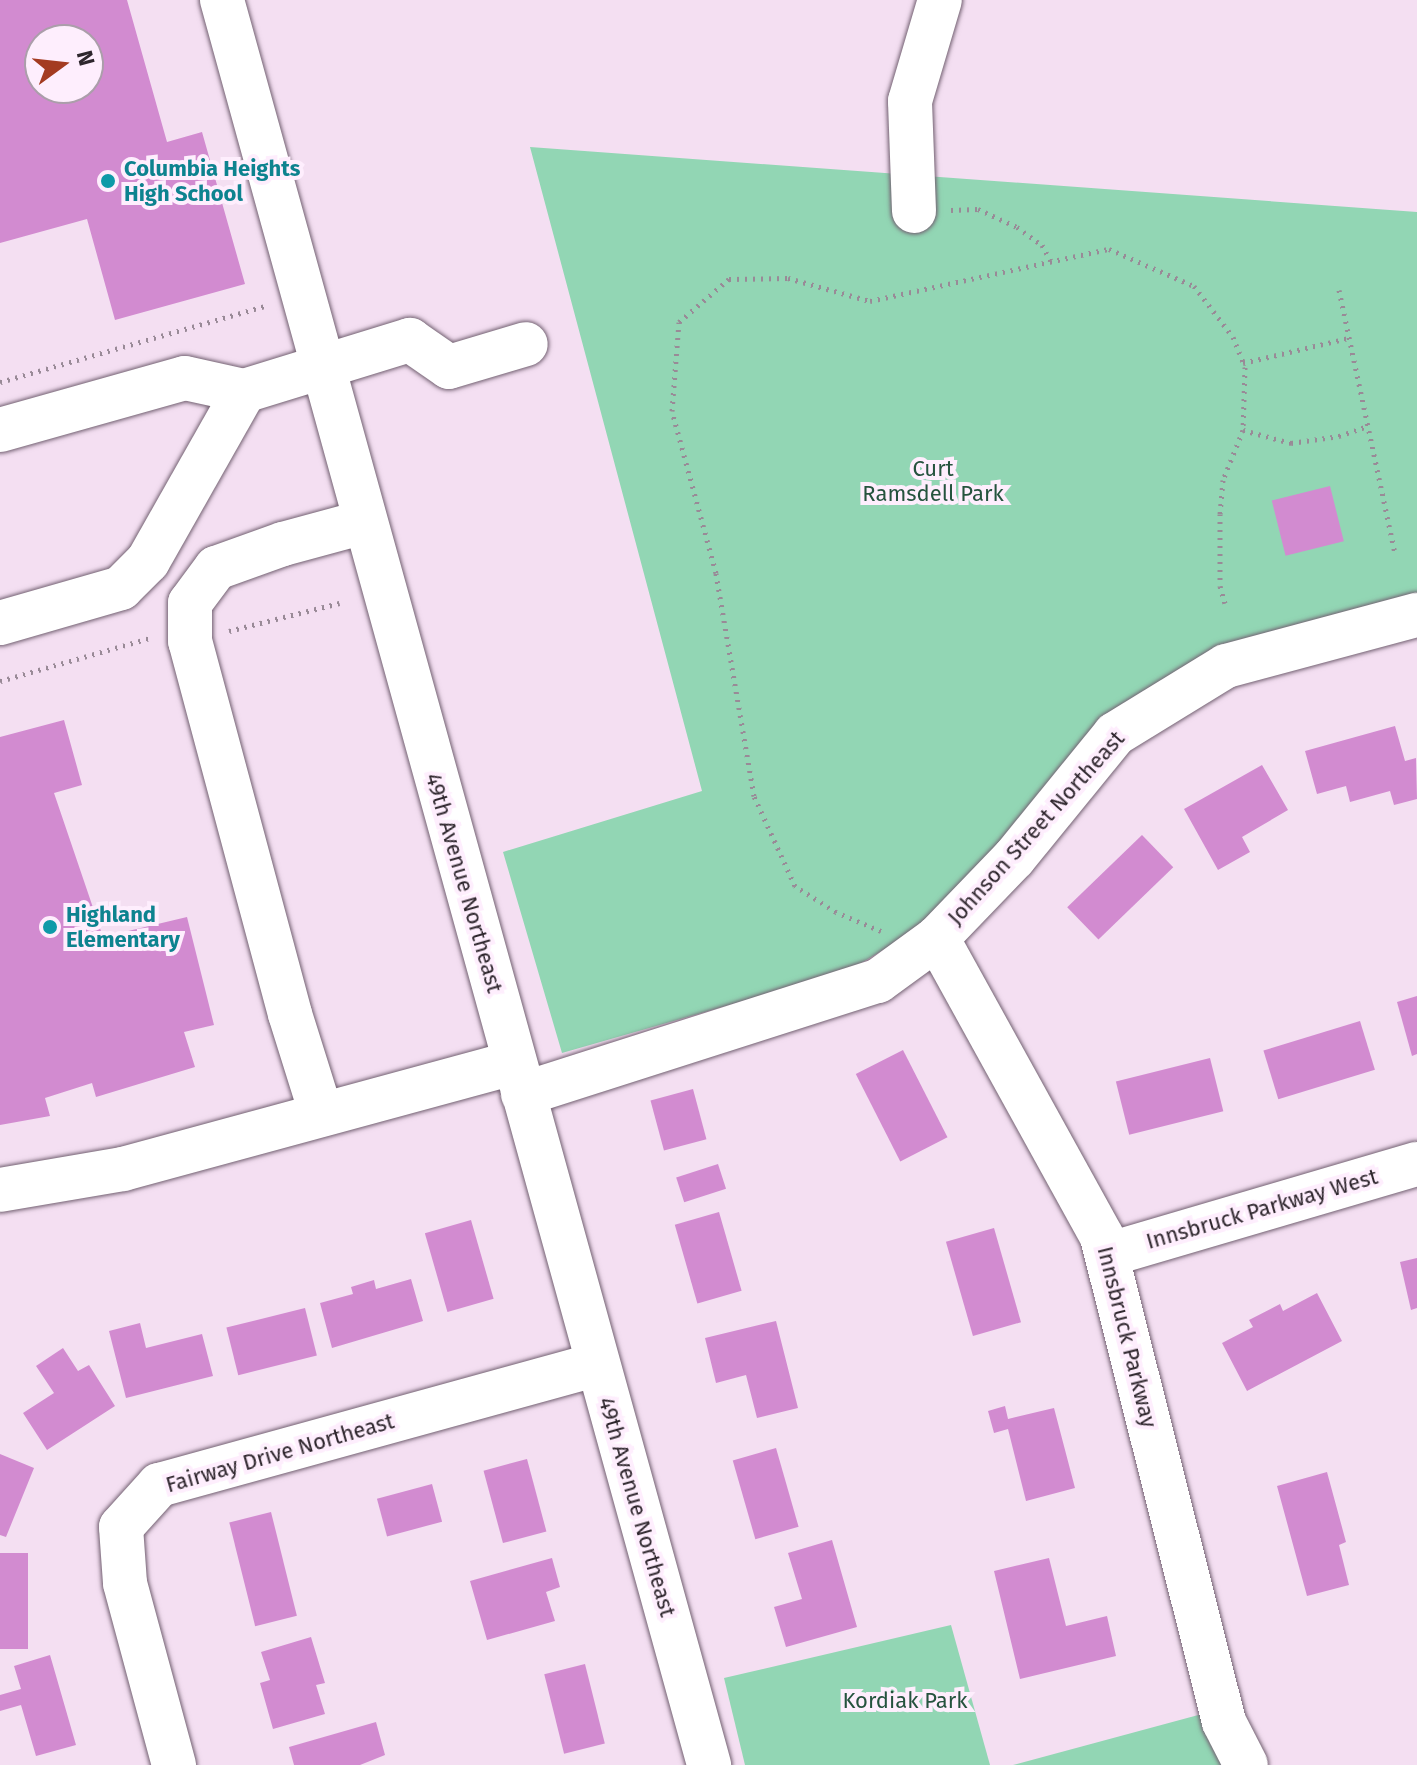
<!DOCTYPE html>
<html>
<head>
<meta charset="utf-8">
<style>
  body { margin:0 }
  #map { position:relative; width:1417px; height:1765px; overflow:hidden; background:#f4dff2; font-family:"Fira Sans",sans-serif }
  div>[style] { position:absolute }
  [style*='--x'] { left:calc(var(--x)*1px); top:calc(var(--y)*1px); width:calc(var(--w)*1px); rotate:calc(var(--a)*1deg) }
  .green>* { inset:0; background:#92d6b4 }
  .building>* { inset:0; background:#d28bd0; transform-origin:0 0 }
  .path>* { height:5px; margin-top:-2.5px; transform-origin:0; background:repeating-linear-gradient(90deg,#998a97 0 2px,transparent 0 8px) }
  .roads { filter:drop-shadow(0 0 2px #736172) drop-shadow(0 0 2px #736172) }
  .minor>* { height:44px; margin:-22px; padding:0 22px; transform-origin:22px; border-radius:22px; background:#fff }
  .dots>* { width:22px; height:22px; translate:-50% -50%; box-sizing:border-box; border:4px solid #feeefd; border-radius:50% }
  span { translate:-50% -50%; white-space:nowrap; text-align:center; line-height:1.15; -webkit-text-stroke:8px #feeefd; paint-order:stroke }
  .culture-label { font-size:22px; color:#0d838f; font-weight:700 }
  .left { translate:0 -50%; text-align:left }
  .park-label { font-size:22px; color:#25533e }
  .street-label { font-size:22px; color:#2e262d }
  .north { position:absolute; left:24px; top:24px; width:80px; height:80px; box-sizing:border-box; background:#feeefd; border:2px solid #ab9eaa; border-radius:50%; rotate:75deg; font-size:22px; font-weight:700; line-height:32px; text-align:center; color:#2e262d }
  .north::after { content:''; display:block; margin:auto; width:28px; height:36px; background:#a43b21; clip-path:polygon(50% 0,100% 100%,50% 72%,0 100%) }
</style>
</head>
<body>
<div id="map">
  <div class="green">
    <div style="clip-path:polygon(530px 147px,1417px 212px,1417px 603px,1182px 670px,918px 929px,848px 971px,562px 1053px,503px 852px,702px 791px)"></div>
    <div style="clip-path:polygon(951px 1625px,990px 1765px,745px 1765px,724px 1678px)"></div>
    <div style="clip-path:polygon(1202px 1714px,1234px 1765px,1013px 1765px)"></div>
  </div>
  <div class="building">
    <div style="clip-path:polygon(evenodd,0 0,127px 0,167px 142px,202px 132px,245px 284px,115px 320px,87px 219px,0 243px,0 0,40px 40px,88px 40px,88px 88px,40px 88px,40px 40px)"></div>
    <div style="left:1330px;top:486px;width:57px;height:60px;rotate:76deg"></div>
    <div style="clip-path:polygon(64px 720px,82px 785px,54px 793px,103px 937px,187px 917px,214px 1025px,184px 1032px,195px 1067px,96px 1097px,92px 1083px,45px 1098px,50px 1116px,0 1125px,0 737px)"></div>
    <div style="clip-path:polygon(1395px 726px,1405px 761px,1416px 758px,1417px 799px,1394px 805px,1390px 791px,1350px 802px,1346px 786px,1317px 794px,1305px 751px)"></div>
    <div style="clip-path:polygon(1262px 765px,1288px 810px,1242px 837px,1250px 852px,1218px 870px,1184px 809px)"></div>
    <div style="left:1142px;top:835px;width:45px;height:104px;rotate:46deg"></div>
    <div style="clip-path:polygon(1417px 996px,1417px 1054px,1412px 1056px,1397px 1002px)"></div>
    <div style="left:1360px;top:1021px;width:51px;height:101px;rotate:73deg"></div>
    <div style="left:903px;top:1050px;width:98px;height:53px;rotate:63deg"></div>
    <div style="left:1210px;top:1058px;width:55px;height:97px;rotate:76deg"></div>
    <div style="left:693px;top:1089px;width:52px;height:44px;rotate:75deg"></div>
    <div style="left:718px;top:1164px;width:26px;height:44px;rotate:72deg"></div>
    <div style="left:719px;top:1212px;width:82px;height:46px;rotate:74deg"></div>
    <div style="left:471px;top:1220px;width:82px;height:48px;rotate:74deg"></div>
    <div style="left:994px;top:1228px;width:98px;height:50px;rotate:74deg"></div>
    <div style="clip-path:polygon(1417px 1258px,1417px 1308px,1411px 1310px,1400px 1262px)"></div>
    <div style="clip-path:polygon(411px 1279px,423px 1321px,332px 1348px,320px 1303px,353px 1294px,351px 1287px,374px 1280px,376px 1289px)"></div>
    <div style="clip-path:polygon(1317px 1293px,1342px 1341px,1247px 1391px,1222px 1343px,1253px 1327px,1249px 1320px,1280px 1304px,1283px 1311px)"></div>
    <div style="left:305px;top:1308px;width:49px;height:81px;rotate:76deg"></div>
    <div style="clip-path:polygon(776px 1321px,798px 1408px,757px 1418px,746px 1375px,716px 1383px,705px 1338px)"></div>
    <div style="clip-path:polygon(140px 1323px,146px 1348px,202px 1334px,213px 1376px,126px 1398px,109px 1331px)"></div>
    <div style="clip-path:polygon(63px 1348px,78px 1371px,89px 1365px,115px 1406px,47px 1450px,23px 1413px,54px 1393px,36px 1366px)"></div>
    <div style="clip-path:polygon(1005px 1406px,1008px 1419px,1054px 1408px,1075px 1488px,1026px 1501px,1008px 1429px,994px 1433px,988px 1411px)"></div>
    <div style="left:776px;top:1448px;width:82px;height:45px;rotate:74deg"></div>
    <div style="clip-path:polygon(0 1454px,34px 1468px,6px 1537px,0 1535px)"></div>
    <div style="left:527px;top:1459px;width:75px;height:45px;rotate:75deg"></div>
    <div style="clip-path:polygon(1327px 1472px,1346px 1542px,1339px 1545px,1349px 1585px,1307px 1596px,1277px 1486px)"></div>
    <div style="left:432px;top:1484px;width:39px;height:57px;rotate:75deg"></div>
    <div style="left:271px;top:1512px;width:107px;height:43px;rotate:76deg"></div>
    <div style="clip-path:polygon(832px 1540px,857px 1627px,786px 1647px,774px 1607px,802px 1599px,788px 1553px)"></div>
    <div style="left:0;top:1553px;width:28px;height:96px"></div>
    <div style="clip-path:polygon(552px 1558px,560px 1587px,546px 1592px,555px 1621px,487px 1640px,470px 1581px)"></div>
    <div style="clip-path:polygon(1049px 1558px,1066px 1626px,1107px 1616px,1116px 1656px,1020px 1679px,994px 1571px)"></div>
    <div style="clip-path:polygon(311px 1637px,325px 1683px,316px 1685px,325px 1714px,273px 1729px,260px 1683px,270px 1680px,261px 1652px)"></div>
    <div style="clip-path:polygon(50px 1655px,76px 1745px,36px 1756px,21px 1705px,0 1711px,0 1695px,21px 1689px,14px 1666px)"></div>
    <div style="left:585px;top:1664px;width:82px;height:42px;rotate:76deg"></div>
    <div style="clip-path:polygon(376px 1722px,385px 1755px,360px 1765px,294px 1765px,289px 1747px)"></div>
  </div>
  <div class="path">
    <div style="--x:951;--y:210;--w:27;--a:-2"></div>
    <div style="--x:978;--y:209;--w:43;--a:24.8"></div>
    <div style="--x:1017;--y:227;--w:31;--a:36"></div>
    <div style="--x:1042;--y:245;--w:18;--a:61"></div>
    <div style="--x:1339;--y:290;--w:270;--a:78"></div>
    <div style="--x:1243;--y:363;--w:109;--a:-13.3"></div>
    <div style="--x:0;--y:382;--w:279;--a:-16"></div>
    <div style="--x:1243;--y:430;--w:50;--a:15.2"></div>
    <div style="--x:1291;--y:443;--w:49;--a:-8.3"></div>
    <div style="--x:1339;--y:436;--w:31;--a:-19"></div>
    <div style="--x:229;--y:631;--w:114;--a:-14.2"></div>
    <div style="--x:0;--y:681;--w:159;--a:-16"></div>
    <div style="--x:881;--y:931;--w:49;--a:-157.1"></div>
    <div style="--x:836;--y:912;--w:49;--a:-147.6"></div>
    <div style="--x:795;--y:886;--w:99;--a:-114.5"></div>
    <div style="--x:754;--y:796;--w:226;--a:-99.7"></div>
    <div style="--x:716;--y:573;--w:168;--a:-105.2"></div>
    <div style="--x:672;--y:411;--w:89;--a:-85.5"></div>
    <div style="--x:679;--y:322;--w:66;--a:-40.7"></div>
    <div style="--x:729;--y:279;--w:59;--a:-1"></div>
    <div style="--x:788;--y:278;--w:85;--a:15.7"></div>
    <div style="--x:870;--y:301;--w:245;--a:-12.3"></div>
    <div style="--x:1109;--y:249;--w:93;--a:23.5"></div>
    <div style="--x:1194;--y:286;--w:64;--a:52.6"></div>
    <div style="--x:1233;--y:337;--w:32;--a:68"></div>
    <div style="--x:1245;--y:367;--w:63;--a:91.8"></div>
    <div style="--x:1243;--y:430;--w:54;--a:111.8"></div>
    <div style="--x:1223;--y:480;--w:34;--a:95"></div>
    <div style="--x:1220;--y:514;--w:72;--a:90"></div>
    <div style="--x:1220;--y:586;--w:18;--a:74"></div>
  </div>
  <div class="roads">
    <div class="minor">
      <div style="--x:222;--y:0;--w:1831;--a:74.57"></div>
      <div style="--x:914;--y:211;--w:110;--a:-92.1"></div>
      <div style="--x:910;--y:101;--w:105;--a:-73.5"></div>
      <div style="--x:0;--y:430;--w:192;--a:-15.7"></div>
      <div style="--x:185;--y:378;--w:60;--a:12.4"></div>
      <div style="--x:244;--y:391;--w:174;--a:-17.1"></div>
      <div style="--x:410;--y:340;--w:47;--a:34.7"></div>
      <div style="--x:449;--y:367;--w:80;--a:-16.6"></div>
      <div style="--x:0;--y:623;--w:126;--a:-16.1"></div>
      <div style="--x:121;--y:588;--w:38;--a:-45"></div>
      <div style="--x:148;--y:561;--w:195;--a:-60.5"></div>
      <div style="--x:937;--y:938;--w:342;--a:61.1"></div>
      <div style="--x:1102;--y:1237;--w:500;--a:75.88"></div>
      <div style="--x:1224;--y:1722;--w:48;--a:62.9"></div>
      <div style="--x:523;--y:1094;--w:373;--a:-17.7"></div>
      <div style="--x:878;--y:981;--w:73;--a:-36.1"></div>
      <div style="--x:937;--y:938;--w:111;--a:-46.1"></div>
      <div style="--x:1014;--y:858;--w:160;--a:-50.8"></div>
      <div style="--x:1115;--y:734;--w:130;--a:-31.5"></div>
      <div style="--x:1226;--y:666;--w:198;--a:-15"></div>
      <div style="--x:321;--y:1113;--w:104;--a:-107.4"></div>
      <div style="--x:290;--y:1014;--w:386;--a:-105"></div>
      <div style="--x:190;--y:641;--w:38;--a:-90"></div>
      <div style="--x:190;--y:603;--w:44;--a:-53.4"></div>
      <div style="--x:216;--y:568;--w:71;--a:-19.7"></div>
      <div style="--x:283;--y:544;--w:84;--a:-15.2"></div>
      <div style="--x:0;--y:1190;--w:125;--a:-9.7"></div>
      <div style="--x:123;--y:1169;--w:405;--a:-15.2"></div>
      <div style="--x:1107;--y:1255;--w:323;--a:-16.4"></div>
      <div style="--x:174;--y:1765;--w:188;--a:-105.1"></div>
      <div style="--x:125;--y:1583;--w:56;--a:-94.1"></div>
      <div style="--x:121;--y:1527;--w:57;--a:-47.9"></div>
      <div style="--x:159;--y:1485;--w:454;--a:-15.4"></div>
    </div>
  </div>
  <div class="dots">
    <div style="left:108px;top:181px;background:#0f9aa8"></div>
    <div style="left:50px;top:927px;background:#0f9aa8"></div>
  </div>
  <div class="culture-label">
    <span class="left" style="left:124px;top:181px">Columbia Heights<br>High School</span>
    <span class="left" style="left:66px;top:927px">Highland<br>Elementary</span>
  </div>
  <div class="park-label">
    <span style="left:933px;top:481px">Curt<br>Ramsdell Park</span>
    <span style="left:905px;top:1701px">Kordiak Park</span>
  </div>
  <div class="street-label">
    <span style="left:1036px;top:828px;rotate:-48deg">Johnson Street Northeast</span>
    <span style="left:464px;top:883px;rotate:74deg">49th Avenue Northeast</span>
    <span style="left:1262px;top:1209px;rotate:-16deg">Innsbruck Parkway West</span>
    <span style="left:1127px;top:1337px;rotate:76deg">Innsbruck Parkway</span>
    <span style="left:280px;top:1453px;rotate:-16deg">Fairway Drive Northeast</span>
    <span style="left:637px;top:1507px;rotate:74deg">49th Avenue Northeast</span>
  </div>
  <div class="north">N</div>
</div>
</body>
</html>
